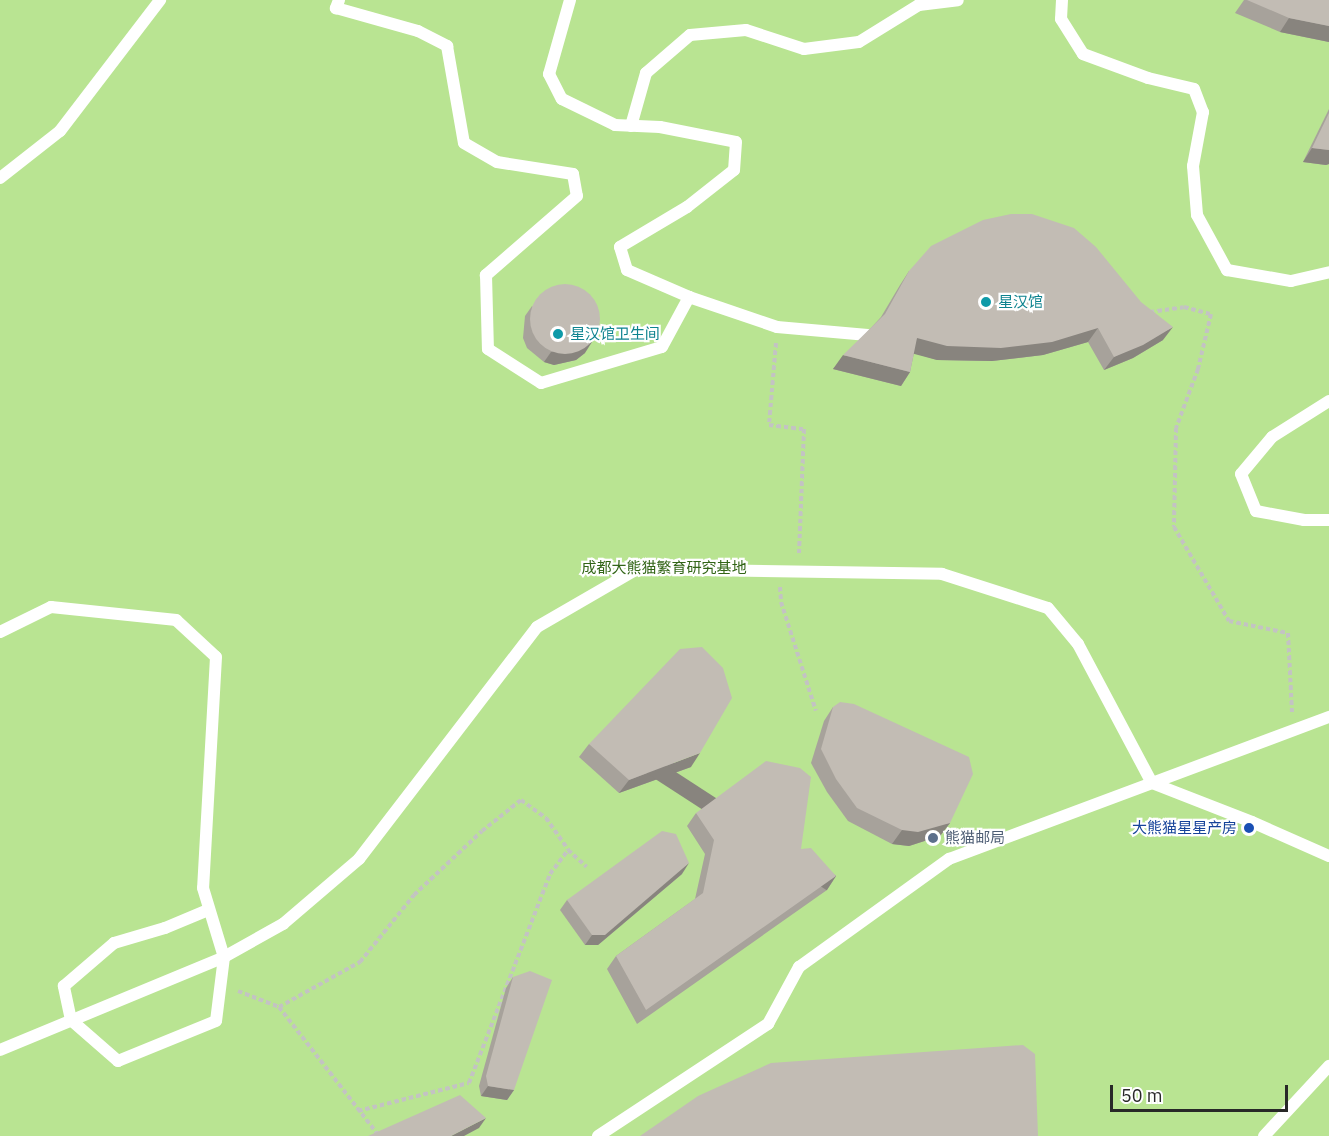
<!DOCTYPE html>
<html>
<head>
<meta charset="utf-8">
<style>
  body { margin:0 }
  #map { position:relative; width:1329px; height:1136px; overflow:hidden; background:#ebe0d8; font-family:"IBM Plex Sans","Noto Sans SC",sans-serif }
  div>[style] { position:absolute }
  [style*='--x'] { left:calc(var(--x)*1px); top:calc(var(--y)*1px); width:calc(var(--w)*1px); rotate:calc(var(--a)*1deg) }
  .green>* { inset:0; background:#b9e492; transform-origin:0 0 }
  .path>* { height:4px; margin-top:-2px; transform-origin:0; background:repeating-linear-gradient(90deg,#c3c3c3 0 4.5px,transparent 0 7.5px) }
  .service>* { height:12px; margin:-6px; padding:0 6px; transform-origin:6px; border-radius:6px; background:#fff }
  .wall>* { inset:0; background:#a7a29b }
  .shaded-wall>* { inset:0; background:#88847e; transform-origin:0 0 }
  .building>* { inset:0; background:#c2bcb4 }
  .round { border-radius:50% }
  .dots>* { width:16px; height:16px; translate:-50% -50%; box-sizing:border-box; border:3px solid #fff; border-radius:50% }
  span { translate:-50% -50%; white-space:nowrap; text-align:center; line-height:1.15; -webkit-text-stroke:4.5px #fff; paint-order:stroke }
  .culture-label { font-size:15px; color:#0d838f }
  .left { translate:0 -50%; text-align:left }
  .park-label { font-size:15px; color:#326517 }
  .transit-label { font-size:15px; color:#164399 }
  .right { translate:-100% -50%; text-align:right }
  .service-label { font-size:15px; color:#4e5e75 }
  .scale { position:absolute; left:1110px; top:1085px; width:178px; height:27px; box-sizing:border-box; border:3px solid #282828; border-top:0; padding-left:8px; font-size:18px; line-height:21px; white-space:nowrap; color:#282828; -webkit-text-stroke:4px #fff; paint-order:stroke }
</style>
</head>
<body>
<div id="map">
  <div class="green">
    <div style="left:0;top:0;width:1329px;height:1136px"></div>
  </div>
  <div class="path">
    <div style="--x:1150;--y:312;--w:34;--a:-8"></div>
    <div style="--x:1184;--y:307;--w:28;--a:15"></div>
    <div style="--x:1211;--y:314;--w:57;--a:103.3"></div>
    <div style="--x:1198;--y:369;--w:63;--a:110.4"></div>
    <div style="--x:1176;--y:428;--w:99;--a:91.2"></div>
    <div style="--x:1174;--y:527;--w:109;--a:59.7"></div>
    <div style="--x:1229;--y:621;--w:60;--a:11.5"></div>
    <div style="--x:1288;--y:633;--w:80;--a:87.1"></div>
    <div style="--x:776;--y:343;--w:82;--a:94.9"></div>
    <div style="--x:769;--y:425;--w:35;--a:7"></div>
    <div style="--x:804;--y:429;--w:126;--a:92.3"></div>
    <div style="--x:780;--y:587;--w:15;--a:86"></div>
    <div style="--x:781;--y:602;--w:114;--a:72.2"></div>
    <div style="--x:238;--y:991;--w:44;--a:21.3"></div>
    <div style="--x:279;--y:1007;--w:163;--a:52.2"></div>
    <div style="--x:279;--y:1007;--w:93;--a:-29.1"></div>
    <div style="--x:360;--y:962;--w:86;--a:-51.1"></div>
    <div style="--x:414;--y:895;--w:93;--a:-43.3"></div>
    <div style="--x:482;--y:831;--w:50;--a:-38.5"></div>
    <div style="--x:521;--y:800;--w:31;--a:36"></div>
    <div style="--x:546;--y:818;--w:39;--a:55"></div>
    <div style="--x:568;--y:850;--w:25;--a:42"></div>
    <div style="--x:358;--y:1111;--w:114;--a:-14.2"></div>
    <div style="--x:469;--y:1083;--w:224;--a:-68.8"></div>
    <div style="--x:550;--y:874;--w:30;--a:-53"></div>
  </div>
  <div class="service">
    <div style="--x:339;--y:0;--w:9;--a:111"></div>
    <div style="--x:336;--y:8;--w:85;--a:15.7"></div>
    <div style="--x:418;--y:31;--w:33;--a:27"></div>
    <div style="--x:447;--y:46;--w:98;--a:80.1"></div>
    <div style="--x:464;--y:143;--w:38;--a:30"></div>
    <div style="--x:497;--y:162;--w:77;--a:9"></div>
    <div style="--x:573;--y:174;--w:22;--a:80"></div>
    <div style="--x:577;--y:196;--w:121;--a:139"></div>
    <div style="--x:486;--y:275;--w:74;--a:88.5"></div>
    <div style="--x:488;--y:349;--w:63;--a:32.7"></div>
    <div style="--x:541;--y:383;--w:126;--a:-16.6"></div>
    <div style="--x:662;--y:347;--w:57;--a:-61.6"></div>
    <div style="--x:570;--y:0;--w:77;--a:105.8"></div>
    <div style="--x:549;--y:74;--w:28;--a:63"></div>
    <div style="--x:562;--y:99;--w:59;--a:26.1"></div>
    <div style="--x:615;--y:125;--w:45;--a:2.5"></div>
    <div style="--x:660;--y:127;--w:77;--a:11.2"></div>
    <div style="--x:736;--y:142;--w:28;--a:94"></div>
    <div style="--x:734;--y:170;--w:60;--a:141.8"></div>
    <div style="--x:687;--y:207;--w:78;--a:149.2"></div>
    <div style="--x:620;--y:247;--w:24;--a:73"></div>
    <div style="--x:627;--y:270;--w:68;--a:23.5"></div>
    <div style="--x:689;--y:297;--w:93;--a:18.8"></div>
    <div style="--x:777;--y:327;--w:91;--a:5"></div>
    <div style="--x:1062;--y:0;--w:19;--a:93"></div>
    <div style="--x:1061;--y:19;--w:41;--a:57.8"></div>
    <div style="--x:1083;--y:54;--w:69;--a:20.3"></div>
    <div style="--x:1148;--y:78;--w:47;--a:13.4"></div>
    <div style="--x:1194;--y:89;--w:25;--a:69"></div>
    <div style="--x:1203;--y:112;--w:55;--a:100.5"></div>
    <div style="--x:1193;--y:166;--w:49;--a:85.3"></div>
    <div style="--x:1197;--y:215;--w:63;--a:61.4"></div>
    <div style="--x:1227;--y:270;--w:65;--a:9.8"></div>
    <div style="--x:1291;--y:281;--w:39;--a:-13"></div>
    <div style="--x:631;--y:126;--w:55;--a:-74.2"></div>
    <div style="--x:646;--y:73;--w:58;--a:-40.8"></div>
    <div style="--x:690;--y:35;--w:56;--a:-5.1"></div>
    <div style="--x:746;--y:30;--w:61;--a:18.1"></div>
    <div style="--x:804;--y:49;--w:55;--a:-7.3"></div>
    <div style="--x:859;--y:42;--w:70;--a:-31.7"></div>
    <div style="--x:919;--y:5;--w:39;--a:-7"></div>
    <div style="--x:0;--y:178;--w:76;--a:-38.1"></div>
    <div style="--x:60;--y:131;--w:165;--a:-52.6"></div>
    <div style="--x:1329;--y:401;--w:67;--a:147.7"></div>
    <div style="--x:1272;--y:437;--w:48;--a:130"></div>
    <div style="--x:1241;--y:474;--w:40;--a:68"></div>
    <div style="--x:1256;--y:511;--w:49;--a:10.6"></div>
    <div style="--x:1304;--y:520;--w:25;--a:0"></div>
    <div style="--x:0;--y:632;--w:57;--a:-26.1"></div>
    <div style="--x:51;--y:607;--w:126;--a:5.9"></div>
    <div style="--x:176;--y:620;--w:54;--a:42.8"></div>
    <div style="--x:216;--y:657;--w:231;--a:93.2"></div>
    <div style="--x:203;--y:888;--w:72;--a:73.1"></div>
    <div style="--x:224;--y:957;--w:64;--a:97.1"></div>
    <div style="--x:216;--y:1021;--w:106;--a:157.8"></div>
    <div style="--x:118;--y:1061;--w:62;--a:-138.9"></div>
    <div style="--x:71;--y:1020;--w:35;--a:-102"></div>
    <div style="--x:64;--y:986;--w:66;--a:-40.7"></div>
    <div style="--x:114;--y:943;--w:53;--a:-16.4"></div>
    <div style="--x:165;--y:928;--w:47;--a:-22.7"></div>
    <div style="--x:0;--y:1050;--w:243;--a:-22.5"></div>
    <div style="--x:224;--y:957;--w:68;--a:-29.2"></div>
    <div style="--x:283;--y:924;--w:100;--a:-40.5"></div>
    <div style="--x:359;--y:859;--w:292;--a:-52.5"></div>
    <div style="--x:537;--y:627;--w:116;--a:-30.1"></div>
    <div style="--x:637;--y:569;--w:305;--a:0.9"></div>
    <div style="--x:942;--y:574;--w:111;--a:17.8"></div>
    <div style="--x:1048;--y:608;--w:47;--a:50.2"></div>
    <div style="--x:1078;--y:644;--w:157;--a:62"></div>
    <div style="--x:1152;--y:783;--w:107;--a:21.3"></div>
    <div style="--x:1252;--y:822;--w:84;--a:23.8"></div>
    <div style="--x:598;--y:1136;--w:204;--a:-33.4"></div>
    <div style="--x:768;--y:1024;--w:65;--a:-61.5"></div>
    <div style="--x:799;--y:967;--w:185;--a:-35.8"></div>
    <div style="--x:949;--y:859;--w:406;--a:-20.5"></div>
    <div style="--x:1264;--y:1136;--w:96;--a:-47.1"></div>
  </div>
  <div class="wall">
    <div style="clip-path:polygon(1244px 0,1329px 0,1329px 42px,1280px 32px,1235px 13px)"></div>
    <div style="clip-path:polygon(1329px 109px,1329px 164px,1326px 165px,1303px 162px)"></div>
    <div style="clip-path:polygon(909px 271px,1163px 340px,1133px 358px,1104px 370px,1088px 342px,1043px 355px,992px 361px,937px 360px,914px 353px,910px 372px,901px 386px,833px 369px,881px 317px,900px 285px)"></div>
    <div style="clip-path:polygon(532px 306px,585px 353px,576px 360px,554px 365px,544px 362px,527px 348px,523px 338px,525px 316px)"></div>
    <div style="clip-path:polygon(833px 707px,950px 823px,940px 836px,909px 846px,892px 844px,848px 821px,827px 792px,811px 763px,824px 721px)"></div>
    <div style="clip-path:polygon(589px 744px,691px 767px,619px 793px,579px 757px)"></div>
    <div style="clip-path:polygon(696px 813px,801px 849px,836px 876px,827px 890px,637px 1024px,607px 969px,616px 956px,695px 899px,705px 854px,687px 826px)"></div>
    <div style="clip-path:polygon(682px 874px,598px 945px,585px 945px,560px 910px,567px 900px)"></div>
    <div style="clip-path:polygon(513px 977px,514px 1090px,507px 1100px,481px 1096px,479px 1086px,506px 988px)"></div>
  </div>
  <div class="shaded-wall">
    <div style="clip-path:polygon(1289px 18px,1329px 26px,1329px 42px,1280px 32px)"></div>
    <div style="clip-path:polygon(1312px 148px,1329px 150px,1329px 164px,1326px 165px,1303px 162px)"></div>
    <div style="clip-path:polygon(1173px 327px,1163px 340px,1133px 358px,1104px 370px,1114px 357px)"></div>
    <div style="clip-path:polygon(1098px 328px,1088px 342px,1043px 355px,992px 361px,937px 360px,907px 352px,917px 338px)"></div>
    <div style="clip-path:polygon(592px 342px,585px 353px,576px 360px,554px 365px,544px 362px,551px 352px)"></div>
    <div style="clip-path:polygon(843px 355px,910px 372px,901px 386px,833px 369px)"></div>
    <div style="clip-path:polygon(700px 753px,691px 767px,619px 793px,629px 780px)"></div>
    <div style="clip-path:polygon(950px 823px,940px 836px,909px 846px,892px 844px,902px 830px)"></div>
    <div style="clip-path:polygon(689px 863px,682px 874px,598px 945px,585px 945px,592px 935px)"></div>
    <div style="left:836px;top:876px;width:17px;height:232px;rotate:123deg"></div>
    <div style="clip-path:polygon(488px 1086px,514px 1090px,507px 1100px,481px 1096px)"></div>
    <div style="clip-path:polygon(486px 1118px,479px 1128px,464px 1136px,451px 1136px)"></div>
  </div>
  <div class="building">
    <div style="clip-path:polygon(1247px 0,1329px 0,1329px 26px,1289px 18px)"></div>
    <div style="clip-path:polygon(1329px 113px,1329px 150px,1312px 148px)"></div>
    <div style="clip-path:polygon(1011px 214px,1032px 214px,1074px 228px,1096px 247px,1141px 302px,1173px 327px,1143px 345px,1114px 357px,1098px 328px,1052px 342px,1001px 348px,947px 346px,917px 338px,910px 372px,843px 355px,885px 314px,909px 271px,931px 246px,983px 220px)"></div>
    <div class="round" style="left:530px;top:284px;width:70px;height:70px"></div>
    <div style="clip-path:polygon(702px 647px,723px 668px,732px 698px,700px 753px,629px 780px,589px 744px,680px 649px)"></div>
    <div style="clip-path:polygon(840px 702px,854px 704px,969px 757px,973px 774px,950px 823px,918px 832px,902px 830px,857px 808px,836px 779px,821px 749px,833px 707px)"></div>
    <div style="clip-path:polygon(766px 761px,800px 768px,811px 777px,801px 849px,811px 848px,836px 876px,646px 1010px,616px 956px,703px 893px,714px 840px,696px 813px)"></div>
    <div style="clip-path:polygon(662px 831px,676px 834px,689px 863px,605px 935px,592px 935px,567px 900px)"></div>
    <div style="clip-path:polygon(530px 971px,552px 980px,514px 1090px,488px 1086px,486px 1076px,513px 977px)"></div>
    <div style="clip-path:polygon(1023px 1045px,1035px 1054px,1038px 1136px,640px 1136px,698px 1096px,771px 1063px)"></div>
    <div style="clip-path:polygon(460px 1095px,486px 1118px,451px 1136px,368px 1136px)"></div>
  </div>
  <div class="dots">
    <div style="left:986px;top:302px;background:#0f9aa8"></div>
    <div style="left:558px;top:334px;background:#0f9aa8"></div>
    <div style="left:1249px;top:828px;background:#1a4fb4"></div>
    <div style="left:933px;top:838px;background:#5c6f8a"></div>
  </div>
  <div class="culture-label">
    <span class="left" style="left:998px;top:302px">星汉馆</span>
    <span class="left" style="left:570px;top:334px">星汉馆卫生间</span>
  </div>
  <div class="park-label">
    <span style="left:664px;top:568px">成都大熊猫繁育研究基地</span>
  </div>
  <div class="transit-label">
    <span class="right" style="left:1237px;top:828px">大熊猫星星产房</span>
  </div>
  <div class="service-label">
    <span class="left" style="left:945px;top:838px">熊猫邮局</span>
  </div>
  <div class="scale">50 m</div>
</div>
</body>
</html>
